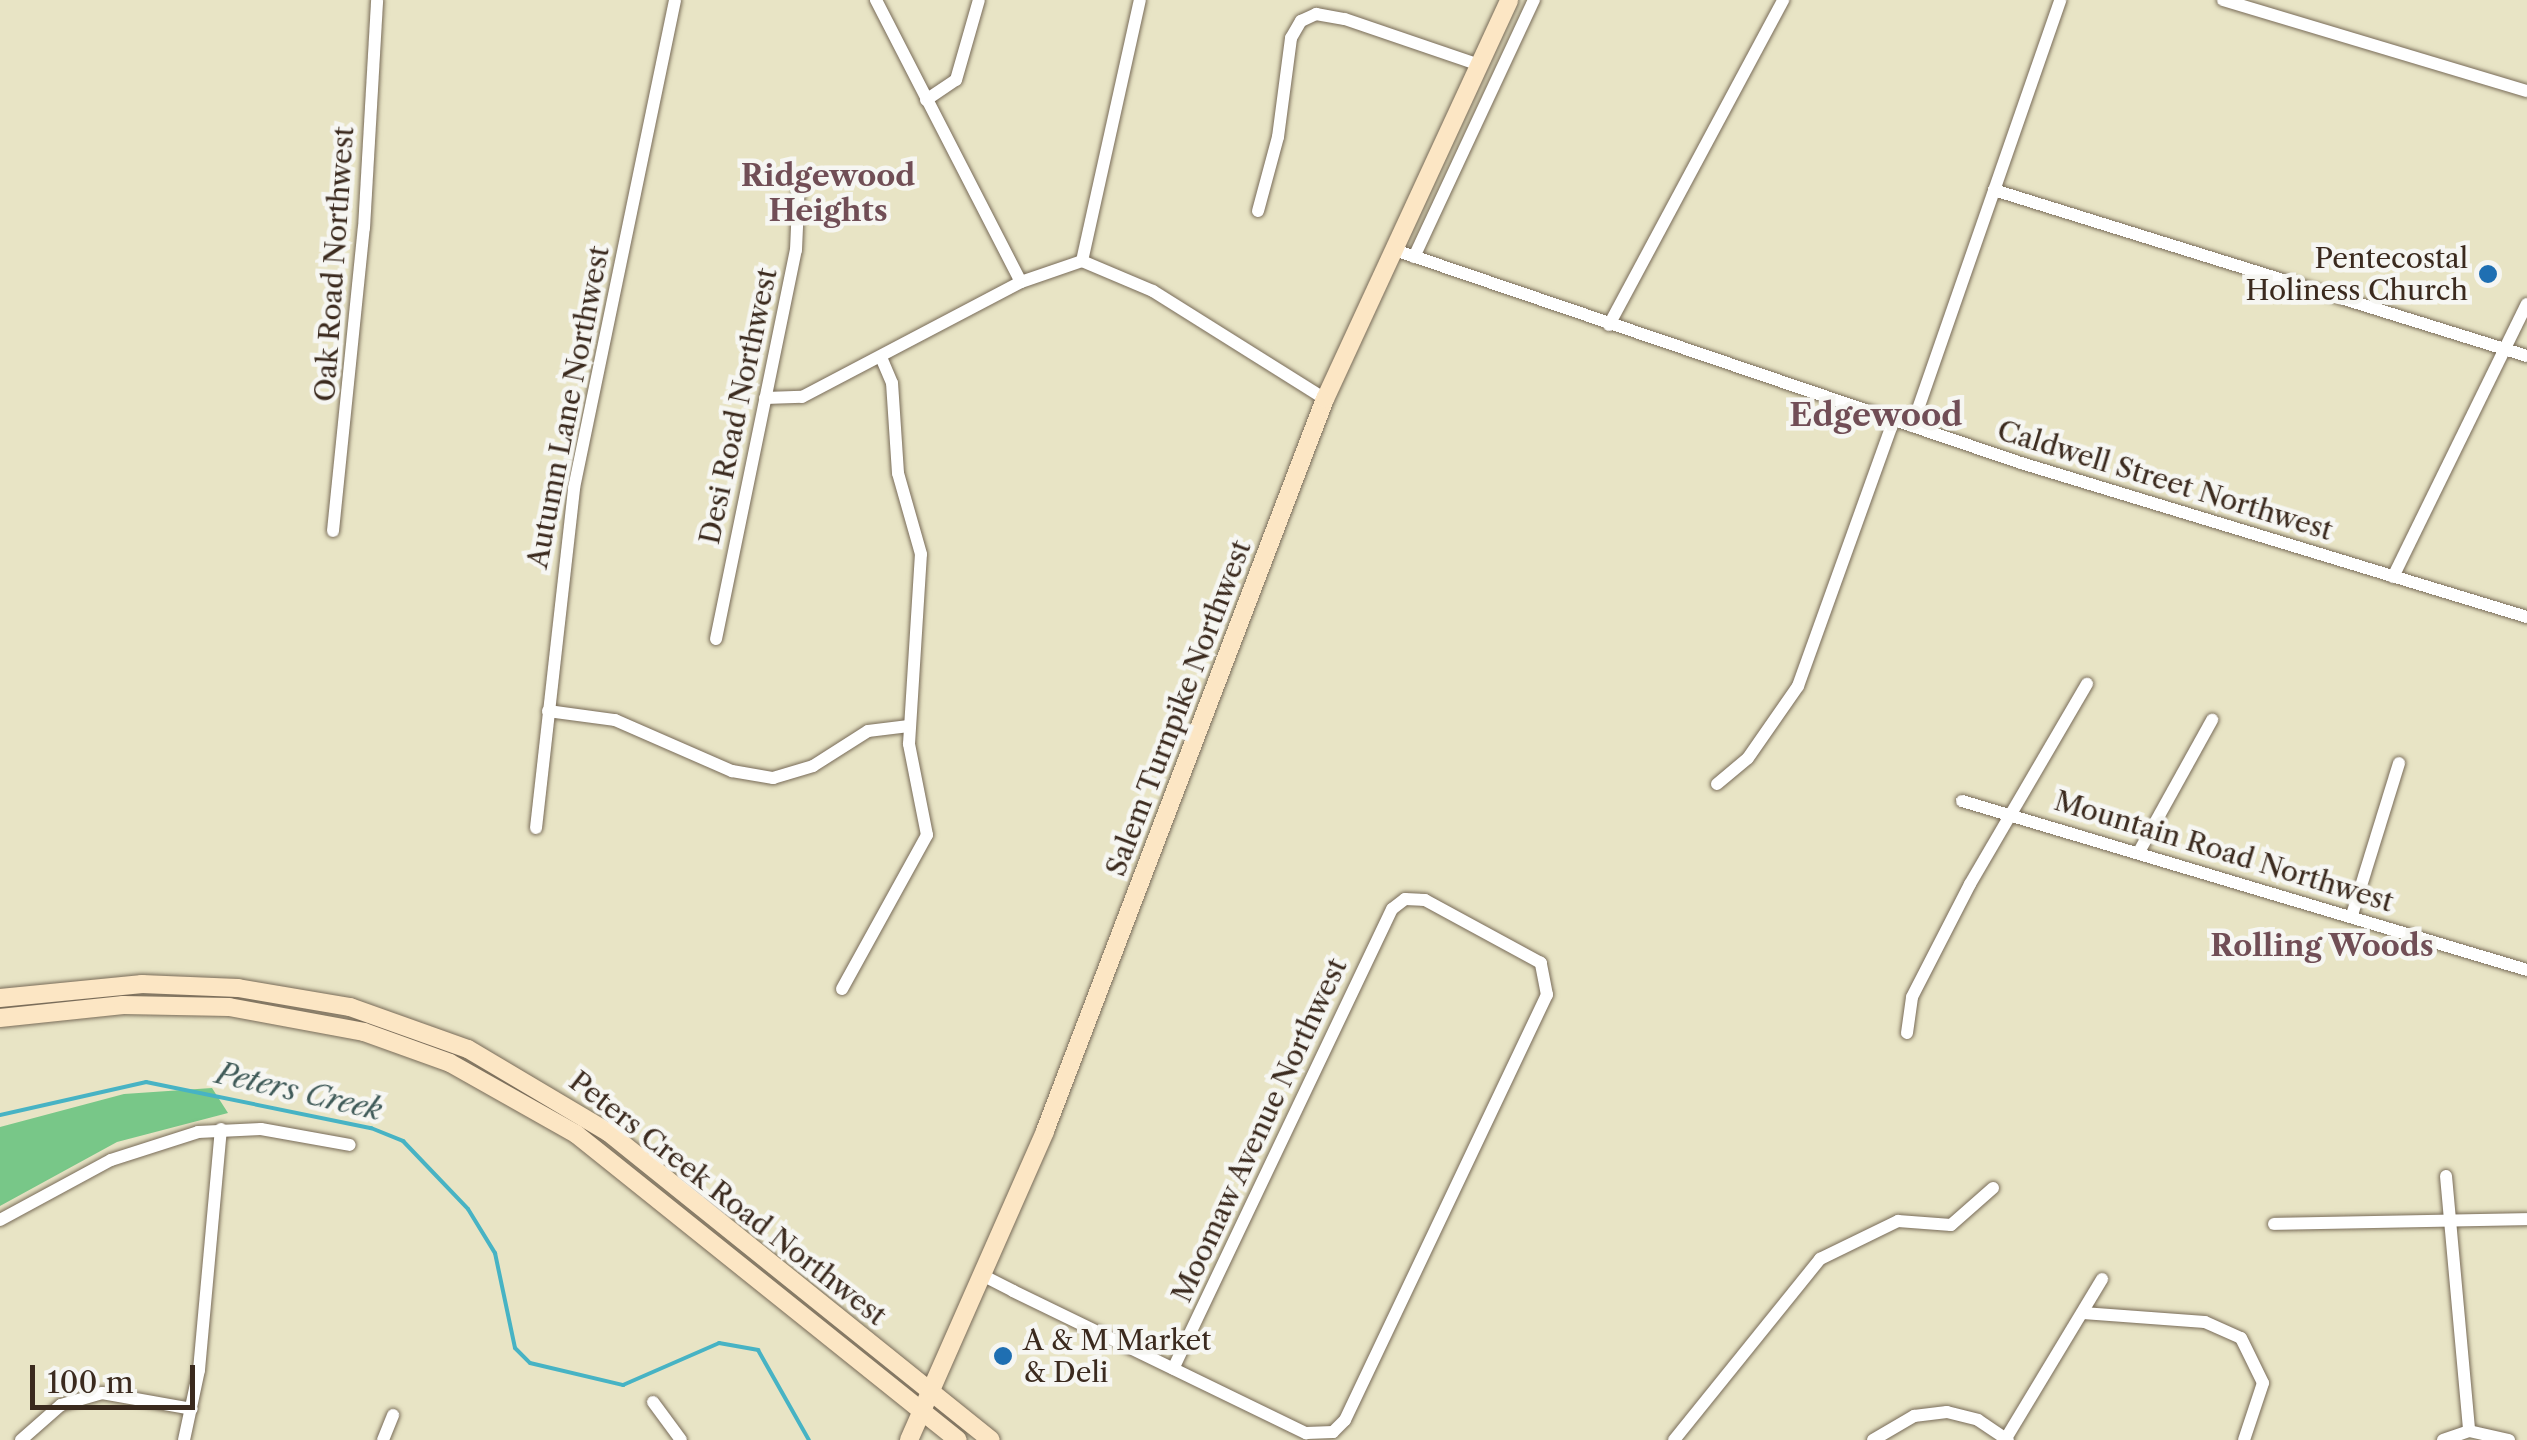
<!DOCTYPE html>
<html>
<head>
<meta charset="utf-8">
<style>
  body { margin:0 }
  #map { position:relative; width:2527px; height:1440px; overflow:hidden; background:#e8e4c5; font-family:"Libre Caslon Text",serif }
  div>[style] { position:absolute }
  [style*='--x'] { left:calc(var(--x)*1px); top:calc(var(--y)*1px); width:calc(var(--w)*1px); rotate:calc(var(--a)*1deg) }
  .green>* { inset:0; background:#78c788 }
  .stream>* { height:4px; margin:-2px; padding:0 2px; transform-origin:2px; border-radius:2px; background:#47b3c4 }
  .roads { filter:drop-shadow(0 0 2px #786b58) drop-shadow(0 0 2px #786b58) }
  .street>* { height:12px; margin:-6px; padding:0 6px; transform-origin:6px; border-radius:6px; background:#fff }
  .secondary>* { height:18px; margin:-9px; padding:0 9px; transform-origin:9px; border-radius:9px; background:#fce6c4 }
  .dots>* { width:28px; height:28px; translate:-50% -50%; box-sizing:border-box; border:5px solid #f6f6f2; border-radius:50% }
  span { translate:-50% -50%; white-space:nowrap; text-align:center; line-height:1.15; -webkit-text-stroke:9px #f6f6f2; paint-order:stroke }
  .poi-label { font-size:28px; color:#3b2a1e }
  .right { translate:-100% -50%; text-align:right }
  .left { translate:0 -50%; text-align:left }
  .street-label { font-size:28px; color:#3b2a1e }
  .neighbourhood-label { font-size:30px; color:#714e56; font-weight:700 }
  .water-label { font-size:30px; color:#3f5a58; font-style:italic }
  .quarter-label { font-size:32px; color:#714e56; font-weight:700 }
  .scale { position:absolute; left:30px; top:1365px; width:165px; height:45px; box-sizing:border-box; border:5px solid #3b2a1e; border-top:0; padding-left:12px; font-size:30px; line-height:35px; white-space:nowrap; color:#3b2a1e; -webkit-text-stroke:8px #f6f6f2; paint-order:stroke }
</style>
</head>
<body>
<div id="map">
  <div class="green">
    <div style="clip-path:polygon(212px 1088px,228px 1113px,117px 1142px,0 1206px,0 1127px,124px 1094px)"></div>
  </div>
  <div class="stream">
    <div style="--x:0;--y:1115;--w:150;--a:-12.7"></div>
    <div style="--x:146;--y:1082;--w:230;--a:11.6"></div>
    <div style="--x:371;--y:1128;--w:35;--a:22"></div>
    <div style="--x:403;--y:1141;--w:94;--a:46.3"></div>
    <div style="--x:468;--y:1209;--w:52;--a:58.5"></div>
    <div style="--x:495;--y:1253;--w:97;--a:78.1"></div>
    <div style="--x:515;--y:1348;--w:21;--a:45"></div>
    <div style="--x:530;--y:1363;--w:96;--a:13.3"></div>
    <div style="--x:623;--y:1385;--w:105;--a:-23.6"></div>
    <div style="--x:719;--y:1343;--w:40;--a:10"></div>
    <div style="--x:758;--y:1350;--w:103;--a:60.5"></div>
  </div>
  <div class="roads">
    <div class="street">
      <div style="--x:876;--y:0;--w:317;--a:62.8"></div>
      <div style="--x:2223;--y:0;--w:317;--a:16.7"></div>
      <div style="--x:926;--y:100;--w:36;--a:-34"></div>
      <div style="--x:956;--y:80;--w:83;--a:-74"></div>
      <div style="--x:1994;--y:190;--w:558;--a:17.3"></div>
      <div style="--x:1258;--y:211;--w:77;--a:-74.9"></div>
      <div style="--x:1278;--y:137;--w:100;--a:-82.5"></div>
      <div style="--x:1291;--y:38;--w:20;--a:-60"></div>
      <div style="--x:1301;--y:21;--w:17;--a:-25"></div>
      <div style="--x:1316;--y:14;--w:29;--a:10"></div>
      <div style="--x:1345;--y:19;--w:142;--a:18.9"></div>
      <div style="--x:1392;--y:249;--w:664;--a:18.79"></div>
      <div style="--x:2021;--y:463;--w:529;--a:16.93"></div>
      <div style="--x:1414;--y:257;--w:284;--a:-65"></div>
      <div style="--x:1082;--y:261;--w:267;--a:-77.5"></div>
      <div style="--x:1609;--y:325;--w:369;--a:-61.8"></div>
      <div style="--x:765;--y:398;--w:37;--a:-2"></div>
      <div style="--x:802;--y:397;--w:247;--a:-27.7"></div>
      <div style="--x:1021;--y:282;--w:65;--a:-19"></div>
      <div style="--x:1082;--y:261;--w:77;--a:22.9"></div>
      <div style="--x:1153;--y:291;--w:203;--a:32.1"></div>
      <div style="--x:1912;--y:426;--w:451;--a:-70.8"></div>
      <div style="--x:333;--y:531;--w:305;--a:-84.2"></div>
      <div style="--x:364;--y:228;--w:228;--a:-86.7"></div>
      <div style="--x:2393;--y:577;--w:304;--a:-63.9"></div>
      <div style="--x:716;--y:639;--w:397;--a:-78.4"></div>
      <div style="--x:796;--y:250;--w:68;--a:-87.5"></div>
      <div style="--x:548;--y:711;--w:68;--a:7.7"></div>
      <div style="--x:615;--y:720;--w:128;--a:23.6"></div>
      <div style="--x:732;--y:771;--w:42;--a:9.7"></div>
      <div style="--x:773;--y:778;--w:42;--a:-16.7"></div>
      <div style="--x:813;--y:766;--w:65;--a:-32.5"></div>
      <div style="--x:868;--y:731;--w:41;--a:-7"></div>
      <div style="--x:1717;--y:784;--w:40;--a:-40"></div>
      <div style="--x:1748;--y:758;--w:88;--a:-55.2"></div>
      <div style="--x:1798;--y:686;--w:283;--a:-70.2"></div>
      <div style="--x:1962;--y:801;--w:590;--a:16.65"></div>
      <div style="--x:536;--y:828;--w:342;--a:-83.6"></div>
      <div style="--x:574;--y:488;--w:498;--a:-78.3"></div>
      <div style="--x:2140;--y:850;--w:149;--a:-61"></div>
      <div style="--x:2352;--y:915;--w:159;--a:-72.8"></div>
      <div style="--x:842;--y:989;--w:176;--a:-61.1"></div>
      <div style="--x:927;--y:835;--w:93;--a:-101.2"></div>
      <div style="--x:909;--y:744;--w:190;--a:-86.4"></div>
      <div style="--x:921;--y:554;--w:84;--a:-105.9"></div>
      <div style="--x:898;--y:473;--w:90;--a:-93.8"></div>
      <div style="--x:892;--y:383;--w:28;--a:-113"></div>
      <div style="--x:1907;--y:1033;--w:36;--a:-82"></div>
      <div style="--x:1912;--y:997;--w:127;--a:-62.8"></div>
      <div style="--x:1970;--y:884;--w:232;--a:-59.7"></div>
      <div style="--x:2446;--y:1176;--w:256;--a:84.8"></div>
      <div style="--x:0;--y:1220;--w:126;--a:-28.4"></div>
      <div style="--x:111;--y:1160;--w:91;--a:-17.8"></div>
      <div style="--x:198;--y:1132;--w:63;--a:-2.7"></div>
      <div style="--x:261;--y:1129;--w:90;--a:10.2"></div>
      <div style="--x:2274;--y:1224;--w:253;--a:-1.1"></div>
      <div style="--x:982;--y:1275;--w:35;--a:27"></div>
      <div style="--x:1013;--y:1291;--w:326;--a:25.9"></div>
      <div style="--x:1306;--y:1433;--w:27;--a:-2"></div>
      <div style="--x:1333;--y:1432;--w:17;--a:-45"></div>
      <div style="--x:1345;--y:1420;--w:471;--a:-64.6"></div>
      <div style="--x:1547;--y:995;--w:33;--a:-101"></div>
      <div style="--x:1541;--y:963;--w:132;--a:-151.5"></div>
      <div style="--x:1425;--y:900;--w:20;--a:-177"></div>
      <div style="--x:1405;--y:899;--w:16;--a:142"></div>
      <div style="--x:1392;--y:909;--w:509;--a:115.46"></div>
      <div style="--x:2083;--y:1313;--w:122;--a:4.2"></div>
      <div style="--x:2205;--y:1322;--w:39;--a:24"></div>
      <div style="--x:2241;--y:1338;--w:50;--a:63.9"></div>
      <div style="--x:2263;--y:1383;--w:60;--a:108.4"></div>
      <div style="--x:653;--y:1402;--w:47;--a:53.6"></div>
      <div style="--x:21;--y:1440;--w:53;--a:-41.2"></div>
      <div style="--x:61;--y:1405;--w:43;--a:-16.3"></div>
      <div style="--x:102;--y:1393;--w:91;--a:10.1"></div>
      <div style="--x:184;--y:1440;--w:72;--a:-77.9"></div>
      <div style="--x:199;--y:1370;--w:242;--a:-84.8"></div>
      <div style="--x:383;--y:1440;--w:27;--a:-68"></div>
      <div style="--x:1674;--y:1440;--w:233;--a:-51.1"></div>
      <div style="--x:1820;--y:1259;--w:87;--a:-26"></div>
      <div style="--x:1898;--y:1221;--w:53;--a:4.3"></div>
      <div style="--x:1951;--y:1225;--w:56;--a:-41.4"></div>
      <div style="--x:1873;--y:1440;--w:48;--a:-30.3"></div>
      <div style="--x:1914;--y:1416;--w:33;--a:-7"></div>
      <div style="--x:1947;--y:1412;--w:32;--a:14"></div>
      <div style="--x:1978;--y:1420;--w:36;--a:34"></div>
      <div style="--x:2005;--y:1440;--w:188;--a:-58.9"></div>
      <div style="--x:2443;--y:1440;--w:28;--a:-19"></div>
      <div style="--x:2469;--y:1431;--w:41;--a:12.7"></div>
    </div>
    <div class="secondary">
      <div style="--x:0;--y:998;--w:143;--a:-5.6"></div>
      <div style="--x:142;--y:984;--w:96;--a:2.4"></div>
      <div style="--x:238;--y:988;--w:114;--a:9.6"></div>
      <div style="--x:350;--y:1007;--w:125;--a:19.6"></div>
      <div style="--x:468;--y:1049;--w:163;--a:30.7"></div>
      <div style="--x:608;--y:1132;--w:491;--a:38.8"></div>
      <div style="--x:0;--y:1018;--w:124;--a:-6"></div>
      <div style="--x:123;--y:1005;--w:106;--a:1.1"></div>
      <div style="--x:229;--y:1007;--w:137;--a:10.5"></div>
      <div style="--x:364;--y:1032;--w:91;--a:19.8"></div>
      <div style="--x:450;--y:1063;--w:145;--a:29.4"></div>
      <div style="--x:576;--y:1134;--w:489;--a:38.7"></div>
      <div style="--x:909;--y:1440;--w:338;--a:-66.2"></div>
      <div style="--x:1045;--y:1131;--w:784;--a:-69.07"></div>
      <div style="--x:1325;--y:399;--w:439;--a:-65.2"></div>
    </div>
  </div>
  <div class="dots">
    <div style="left:2488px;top:274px;background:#1f6fb2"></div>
    <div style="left:1003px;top:1356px;background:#1f6fb2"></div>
  </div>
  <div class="poi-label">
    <span class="right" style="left:2468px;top:274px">Pentecostal<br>Holiness Church</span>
    <span class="left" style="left:1023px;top:1356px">A &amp; M Market<br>&amp; Deli</span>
  </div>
  <div class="street-label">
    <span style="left:334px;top:264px;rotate:-86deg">Oak Road Northwest</span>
    <span style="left:738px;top:406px;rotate:-78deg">Desi Road Northwest</span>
    <span style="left:568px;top:407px;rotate:-79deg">Autumn Lane Northwest</span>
    <span style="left:2165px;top:480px;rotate:17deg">Caldwell Street Northwest</span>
    <span style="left:1178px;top:708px;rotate:-69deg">Salem Turnpike Northwest</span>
    <span style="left:2224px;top:851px;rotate:17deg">Mountain Road Northwest</span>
    <span style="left:1259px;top:1130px;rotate:-65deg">Moomaw Avenue Northwest</span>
    <span style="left:728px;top:1198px;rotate:38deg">Peters Creek Road Northwest</span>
  </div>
  <div class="neighbourhood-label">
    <span style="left:828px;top:193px">Ridgewood<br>Heights</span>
    <span style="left:2322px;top:946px">Rolling Woods</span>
  </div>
  <div class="water-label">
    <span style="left:299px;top:1092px;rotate:13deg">Peters Creek</span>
  </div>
  <div class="quarter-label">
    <span style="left:1876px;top:415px">Edgewood</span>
  </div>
  <div class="scale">100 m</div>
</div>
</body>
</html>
